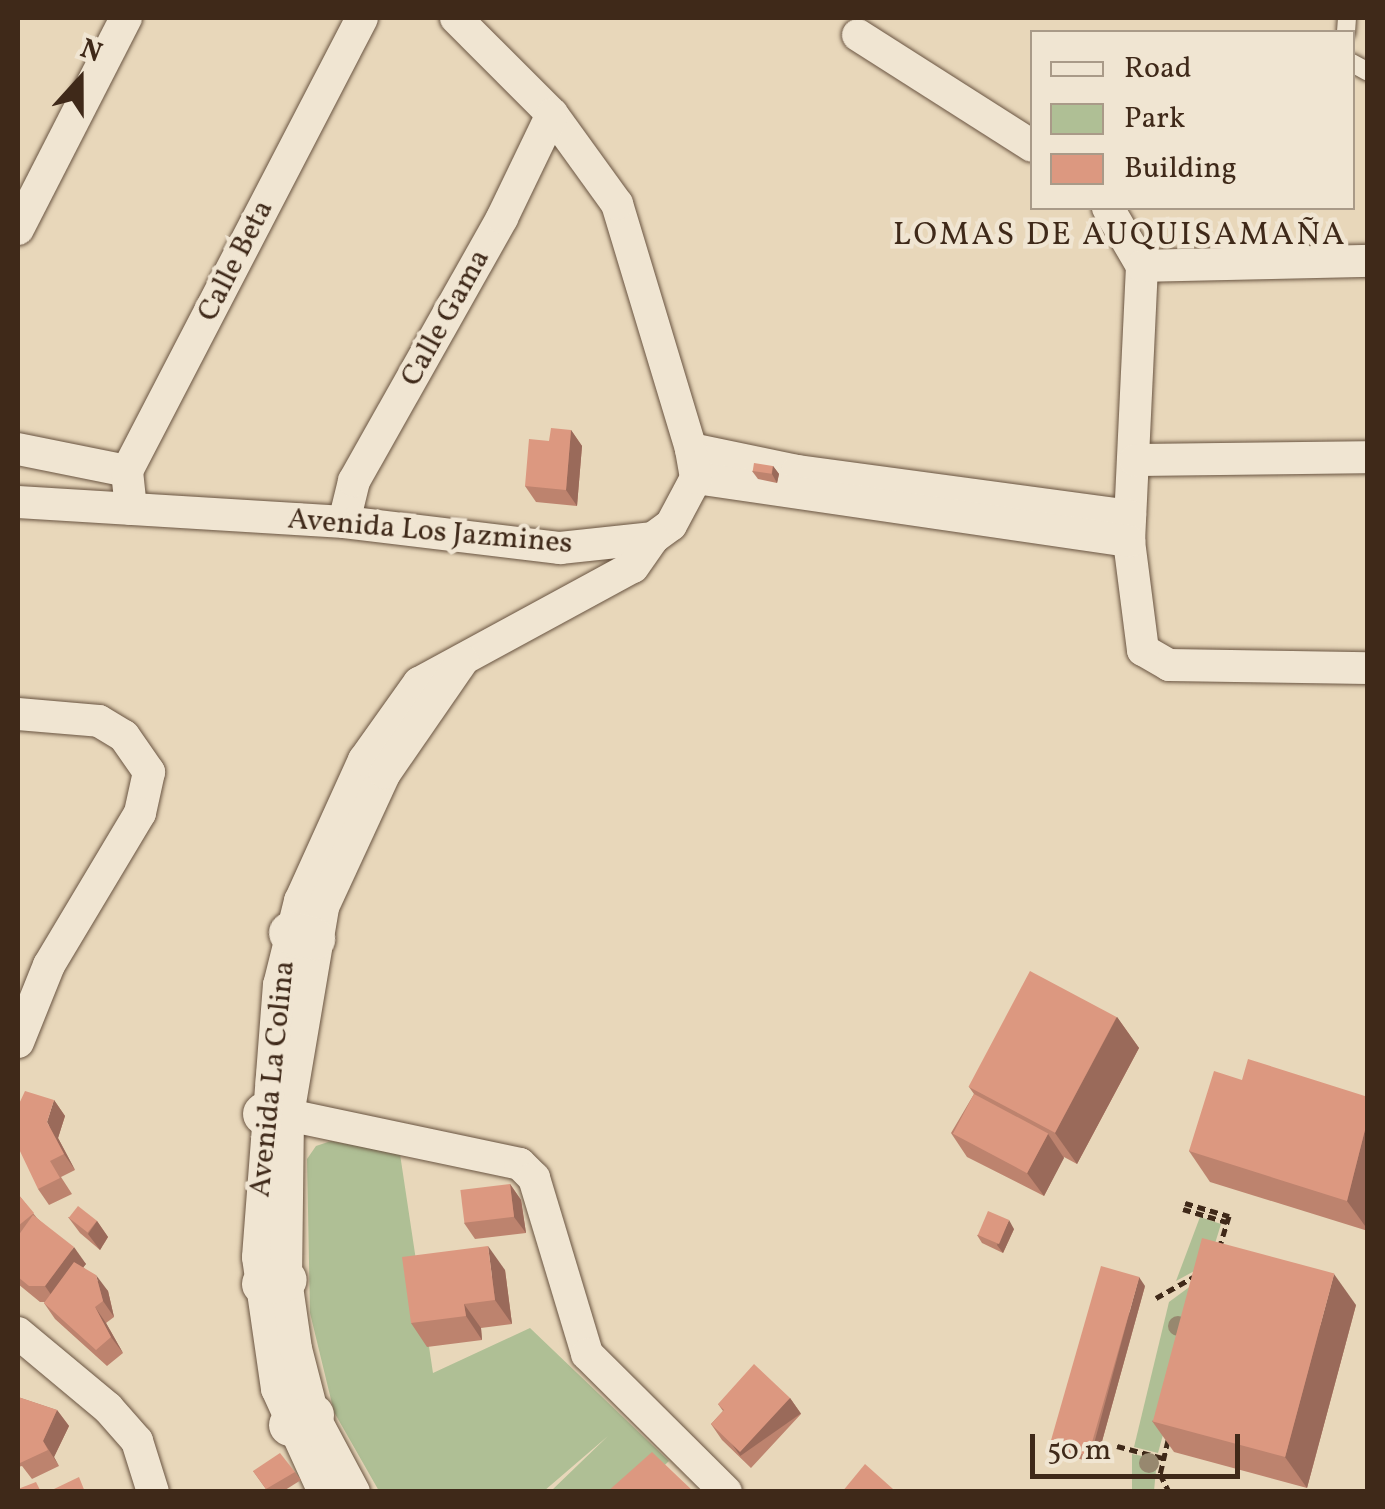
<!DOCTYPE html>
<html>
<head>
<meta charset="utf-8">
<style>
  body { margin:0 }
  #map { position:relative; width:1385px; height:1509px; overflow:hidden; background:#e8d7ba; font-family:Vollkorn,serif }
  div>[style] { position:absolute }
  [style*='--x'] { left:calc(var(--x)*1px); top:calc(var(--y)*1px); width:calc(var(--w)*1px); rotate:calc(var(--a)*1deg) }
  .green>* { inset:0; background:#afbf95 }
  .path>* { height:5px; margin-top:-2.5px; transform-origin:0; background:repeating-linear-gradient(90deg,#3f2919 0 8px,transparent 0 13px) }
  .roads { filter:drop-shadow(0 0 2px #695441) drop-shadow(0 0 2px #695441) }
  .service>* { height:18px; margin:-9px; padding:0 9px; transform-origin:9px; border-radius:9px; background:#f0e5d2 }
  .minor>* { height:32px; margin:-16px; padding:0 16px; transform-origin:16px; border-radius:16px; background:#f0e5d2 }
  .tertiary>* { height:42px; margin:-21px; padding:0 21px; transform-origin:21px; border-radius:21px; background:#f0e5d2 }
  .trees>* { width:20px; height:20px; margin:-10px; border-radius:50%; background:#97886f }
  .wall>* { inset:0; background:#bd836e }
  .shaded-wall>* { inset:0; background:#9a6a5a; transform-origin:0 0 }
  .building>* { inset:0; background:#dc9880; transform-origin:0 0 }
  span { translate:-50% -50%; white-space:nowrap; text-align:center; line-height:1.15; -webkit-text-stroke:9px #f0e5d2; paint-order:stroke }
  .street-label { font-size:30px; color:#3f2919 }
  .neighbourhood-label { font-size:32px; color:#3f2919; letter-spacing:2.5px }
  .frame { position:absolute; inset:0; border:20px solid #3f2919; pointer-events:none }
  .legend { position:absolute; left:1030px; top:30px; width:325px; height:180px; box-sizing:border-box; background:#f0e5d2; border:2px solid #a99a88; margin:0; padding:12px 18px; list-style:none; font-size:30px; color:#3f2919 }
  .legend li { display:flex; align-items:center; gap:20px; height:50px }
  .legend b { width:50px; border:2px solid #a99a88 }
  .north { position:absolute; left:30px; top:30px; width:100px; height:100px; -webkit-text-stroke:8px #f0e5d2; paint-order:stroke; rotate:21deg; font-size:28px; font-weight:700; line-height:40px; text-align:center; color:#3f2919 }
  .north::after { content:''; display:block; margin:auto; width:35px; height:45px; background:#3f2919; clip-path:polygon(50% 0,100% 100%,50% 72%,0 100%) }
  .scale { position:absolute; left:1030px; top:1434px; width:210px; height:45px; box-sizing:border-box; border:5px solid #3f2919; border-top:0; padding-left:12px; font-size:30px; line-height:35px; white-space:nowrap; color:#3f2919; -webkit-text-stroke:8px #f0e5d2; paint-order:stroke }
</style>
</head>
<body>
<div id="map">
  <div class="green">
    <div style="clip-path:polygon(331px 1141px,400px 1154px,433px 1373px,530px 1328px,669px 1461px,638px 1491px,551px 1491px,608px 1436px,544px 1491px,379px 1491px,334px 1412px,310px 1313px,307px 1159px,316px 1146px)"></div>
    <div style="clip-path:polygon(1200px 1217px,1221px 1224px,1209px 1263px,1176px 1281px)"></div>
    <div style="clip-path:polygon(1207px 1274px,1158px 1453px,1134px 1447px,1169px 1302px)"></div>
    <div style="clip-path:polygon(1132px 1454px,1157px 1459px,1154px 1491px,1132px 1491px)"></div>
  </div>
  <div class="path">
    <div style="--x:1185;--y:1203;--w:46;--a:16.5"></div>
    <div style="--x:1229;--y:1216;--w:31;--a:107"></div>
    <div style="--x:1183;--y:1209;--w:46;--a:16.5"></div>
    <div style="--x:1156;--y:1298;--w:47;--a:-29.3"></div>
    <div style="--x:1168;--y:1440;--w:35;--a:103"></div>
    <div style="--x:1160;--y:1474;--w:20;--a:63"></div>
    <div style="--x:1117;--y:1446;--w:48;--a:14.6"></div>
  </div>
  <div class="roads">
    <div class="service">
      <div style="--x:1346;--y:32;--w:14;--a:-86"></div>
      <div style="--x:1352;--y:63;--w:18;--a:29"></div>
    </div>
    <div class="minor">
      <div style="--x:858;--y:35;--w:206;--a:32.5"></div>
      <div style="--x:1108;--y:208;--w:67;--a:59.6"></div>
      <div style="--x:1142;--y:266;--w:275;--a:92.7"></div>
      <div style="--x:1129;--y:541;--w:110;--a:82.7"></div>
      <div style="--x:1143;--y:650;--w:30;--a:30"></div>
      <div style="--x:1169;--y:665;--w:199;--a:0.9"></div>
      <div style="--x:18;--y:229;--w:237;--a:-62.9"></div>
      <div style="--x:1142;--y:266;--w:226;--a:-1.3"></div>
      <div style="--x:18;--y:449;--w:111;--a:11.4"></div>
      <div style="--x:691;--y:449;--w:108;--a:11.7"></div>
      <div style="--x:797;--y:471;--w:336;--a:7.7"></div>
      <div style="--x:1135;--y:460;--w:233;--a:-0.7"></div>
      <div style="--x:696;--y:478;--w:438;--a:8.3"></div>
      <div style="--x:18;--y:502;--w:327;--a:3.5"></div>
      <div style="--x:344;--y:522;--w:218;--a:6.9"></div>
      <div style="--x:560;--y:548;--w:94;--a:-6.1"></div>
      <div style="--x:653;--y:538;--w:22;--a:-36"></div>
      <div style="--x:671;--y:525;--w:53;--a:-62"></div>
      <div style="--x:696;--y:478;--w:29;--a:-100"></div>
      <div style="--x:691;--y:449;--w:256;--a:-106.8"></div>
      <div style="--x:617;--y:204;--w:111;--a:-125.8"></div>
      <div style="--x:552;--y:114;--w:136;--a:-135"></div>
      <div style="--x:131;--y:509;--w:38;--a:-96"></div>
      <div style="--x:127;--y:471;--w:510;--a:-62.58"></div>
      <div style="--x:344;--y:522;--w:42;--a:-76.3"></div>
      <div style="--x:354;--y:481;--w:302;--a:-60.6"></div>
      <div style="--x:502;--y:218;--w:115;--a:-64.3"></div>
      <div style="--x:18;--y:714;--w:81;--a:4.9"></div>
      <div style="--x:99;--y:721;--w:29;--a:31"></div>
      <div style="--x:124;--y:736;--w:44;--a:55.2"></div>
      <div style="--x:149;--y:772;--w:42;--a:102.4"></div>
      <div style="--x:140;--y:813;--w:177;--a:120.9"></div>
      <div style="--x:49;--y:965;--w:83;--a:111.9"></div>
      <div style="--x:288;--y:1115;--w:237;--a:11.9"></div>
      <div style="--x:520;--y:1164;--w:20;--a:45"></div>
      <div style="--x:534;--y:1178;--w:184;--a:73.2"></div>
      <div style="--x:587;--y:1354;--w:196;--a:44.8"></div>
      <div style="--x:18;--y:1333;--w:117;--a:39.8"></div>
      <div style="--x:108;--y:1408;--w:44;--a:48.7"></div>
      <div style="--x:137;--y:1441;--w:53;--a:72.6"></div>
      <div style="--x:324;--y:1492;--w:113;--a:-114.5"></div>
      <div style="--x:277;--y:1389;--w:133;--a:-98.2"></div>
      <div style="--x:258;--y:1257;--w:273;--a:-85.6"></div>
      <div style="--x:279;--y:985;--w:87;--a:-76"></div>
      <div style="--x:300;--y:901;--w:155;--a:-65.6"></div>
      <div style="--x:364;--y:760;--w:95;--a:-54.5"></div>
      <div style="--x:419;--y:683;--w:243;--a:-28.5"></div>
      <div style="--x:633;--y:567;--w:35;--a:-55"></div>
      <div style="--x:354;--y:1492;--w:87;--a:-118"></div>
      <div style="--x:313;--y:1415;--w:68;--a:-104.4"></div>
      <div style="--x:296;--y:1349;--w:70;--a:-98.2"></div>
      <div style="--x:286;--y:1280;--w:165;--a:-89.3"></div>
      <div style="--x:288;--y:1115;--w:211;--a:-80.4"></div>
      <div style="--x:323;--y:907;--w:148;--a:-65.2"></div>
      <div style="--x:385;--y:773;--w:137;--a:-55.4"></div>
    </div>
    <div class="tertiary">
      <div style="--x:290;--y:933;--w:25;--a:14"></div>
      <div style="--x:264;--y:1114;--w:24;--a:2"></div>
      <div style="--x:263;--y:1284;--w:23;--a:-10"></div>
      <div style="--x:290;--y:1425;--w:25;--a:-23"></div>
    </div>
  </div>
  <div class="trees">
    <div style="left:1178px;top:1326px"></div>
    <div style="left:1149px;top:1463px"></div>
  </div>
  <div class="wall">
    <div style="clip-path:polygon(571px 430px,582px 446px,577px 506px,536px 502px,525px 486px,549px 441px)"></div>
    <div style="clip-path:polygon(773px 466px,779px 474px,777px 483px,758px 479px,752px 471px)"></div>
    <div style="clip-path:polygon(1117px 1017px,1139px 1048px,1077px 1164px,1064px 1157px,1044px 1196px,967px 1157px,951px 1133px,974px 1094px,969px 1087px)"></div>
    <div style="clip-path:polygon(1242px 1080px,1368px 1097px,1368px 1231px,1210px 1182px,1189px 1151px)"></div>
    <div style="clip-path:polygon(54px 1100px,65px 1116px,58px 1138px,75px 1170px,61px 1177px,72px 1194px,49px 1205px,38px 1189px)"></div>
    <div style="clip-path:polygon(510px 1184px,521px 1200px,526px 1233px,475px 1239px,464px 1223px)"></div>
    <div style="clip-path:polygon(18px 1194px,37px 1218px,86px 1264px,83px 1267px,108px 1291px,114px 1317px,106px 1323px,123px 1353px,107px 1366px,55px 1319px,44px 1303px,45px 1302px,40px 1302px,18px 1284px)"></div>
    <div style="clip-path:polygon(68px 1217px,97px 1221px,108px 1237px,100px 1250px,80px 1233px)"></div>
    <div style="clip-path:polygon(1014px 1229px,1003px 1253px,982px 1243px,977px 1235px)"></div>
    <div style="clip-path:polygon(505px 1270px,512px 1324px,481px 1328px,482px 1340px,427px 1347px,411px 1323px)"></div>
    <div style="clip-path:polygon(1145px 1286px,1096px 1463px,1056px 1453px,1051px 1445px)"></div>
    <div style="clip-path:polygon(1356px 1305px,1307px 1488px,1174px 1452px,1152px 1421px)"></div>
    <div style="clip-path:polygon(18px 1397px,57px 1410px,69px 1426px,54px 1457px,59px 1466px,32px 1479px,22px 1466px,18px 1467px)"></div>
    <div style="clip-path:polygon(790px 1398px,801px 1414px,751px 1468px,722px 1440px,711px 1424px,723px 1411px,718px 1404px)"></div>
    <div style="clip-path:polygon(253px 1471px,295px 1472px,301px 1480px,282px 1492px,268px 1492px)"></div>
  </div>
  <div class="shaded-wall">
    <div style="clip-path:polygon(571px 430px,582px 446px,577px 506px,566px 490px)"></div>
    <div style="clip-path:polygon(773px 466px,779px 474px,777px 483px,772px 474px)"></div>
    <div style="clip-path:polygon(1117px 1017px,1139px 1048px,1077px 1164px,1055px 1133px)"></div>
    <div style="clip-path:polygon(54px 1100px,65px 1116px,58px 1138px,75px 1170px,64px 1154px,47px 1122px)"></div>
    <div style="clip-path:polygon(1368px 1118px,1368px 1230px,1347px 1201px)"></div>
    <div style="clip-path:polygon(1048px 1134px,1064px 1158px,1044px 1196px,1027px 1173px)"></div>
    <div style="clip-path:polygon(510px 1184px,521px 1200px,526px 1233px,514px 1217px)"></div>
    <div style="clip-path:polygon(1009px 1220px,1014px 1229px,1003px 1253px,997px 1245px)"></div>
    <div style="clip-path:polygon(97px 1221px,108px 1237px,100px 1250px,88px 1234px)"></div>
    <div style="clip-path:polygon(488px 1246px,505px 1270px,512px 1324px,495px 1300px)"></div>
    <div style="clip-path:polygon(74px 1247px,86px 1264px,56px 1302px,45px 1286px)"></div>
    <div style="clip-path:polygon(1334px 1274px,1356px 1305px,1307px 1488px,1285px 1457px)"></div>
    <div style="clip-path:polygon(96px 1275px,108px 1291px,114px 1317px,103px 1301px)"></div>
    <div style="clip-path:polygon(1139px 1277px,1145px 1286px,1096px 1463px,1091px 1455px)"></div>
    <div style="clip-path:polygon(464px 1304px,481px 1328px,482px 1340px,466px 1316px)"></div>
    <div style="clip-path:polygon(95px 1307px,106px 1323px,123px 1353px,111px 1337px)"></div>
    <div style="left:790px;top:1398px;width:19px;height:74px;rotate:55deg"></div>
    <div style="clip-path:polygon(57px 1410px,69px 1426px,54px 1457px,59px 1466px,43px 1441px)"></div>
  </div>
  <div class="building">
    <div style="clip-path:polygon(551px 428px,571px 430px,566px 490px,525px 486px,529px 439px,549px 441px)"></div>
    <div style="left:754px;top:463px;width:19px;height:8px;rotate:9deg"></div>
    <div style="left:1030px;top:971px;width:98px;height:131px;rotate:28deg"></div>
    <div style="clip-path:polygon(1248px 1059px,1368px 1097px,1368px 1118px,1347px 1201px,1189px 1151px,1214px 1071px,1242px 1080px)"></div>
    <div style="clip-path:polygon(25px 1091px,54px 1100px,47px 1122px,64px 1154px,50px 1161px,60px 1178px,38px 1189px,18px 1147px,18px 1106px)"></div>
    <div style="left:974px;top:1094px;width:84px;height:45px;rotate:28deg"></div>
    <div style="left:510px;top:1184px;width:33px;height:50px;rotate:83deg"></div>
    <div style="clip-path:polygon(18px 1194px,34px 1213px,18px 1226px)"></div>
    <div style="left:78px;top:1206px;width:24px;height:15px;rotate:38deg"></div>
    <div style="left:988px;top:1211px;width:23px;height:26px;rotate:23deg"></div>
    <div style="clip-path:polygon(33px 1215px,74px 1247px,45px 1286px,29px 1286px,18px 1277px,18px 1236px)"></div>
    <div style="left:1202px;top:1238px;width:137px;height:190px;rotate:15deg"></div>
    <div style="clip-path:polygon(488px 1246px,495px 1300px,464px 1304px,466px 1316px,411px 1323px,402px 1257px)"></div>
    <div style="clip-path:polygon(74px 1262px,96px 1275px,103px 1301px,95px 1307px,111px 1337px,96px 1350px,44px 1303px)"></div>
    <div style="left:1101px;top:1266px;width:40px;height:186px;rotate:16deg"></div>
    <div style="clip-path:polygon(754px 1364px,790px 1398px,740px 1452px,711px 1424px,724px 1410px,718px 1404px)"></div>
    <div style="clip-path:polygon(18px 1397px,57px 1410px,43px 1441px,48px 1450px,20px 1463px,18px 1458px)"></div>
    <div style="clip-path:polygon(652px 1452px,694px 1492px,607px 1492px)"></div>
    <div style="clip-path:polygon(280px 1453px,295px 1472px,266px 1489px,253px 1471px)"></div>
    <div style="clip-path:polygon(865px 1464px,893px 1489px,890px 1492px,842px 1492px)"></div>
    <div style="clip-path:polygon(79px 1477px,85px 1492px,55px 1492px,54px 1489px)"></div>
    <div style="clip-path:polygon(36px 1482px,41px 1492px,18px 1492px,18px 1489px)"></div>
  </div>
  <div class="street-label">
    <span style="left:236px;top:261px;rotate:-63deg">Calle Beta</span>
    <span style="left:446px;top:318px;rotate:-61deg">Calle Gama</span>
    <span style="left:430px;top:532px;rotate:5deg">Avenida Los Jazmines</span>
    <span style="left:273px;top:1079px;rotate:-84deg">Avenida La Colina</span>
  </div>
  <div class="neighbourhood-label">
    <span style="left:1120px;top:236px">LOMAS DE AUQUISAMAÑA</span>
  </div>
  <div class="frame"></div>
  <ul class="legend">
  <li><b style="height:12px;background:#f0e5d2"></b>Road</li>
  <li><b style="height:28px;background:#afbf95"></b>Park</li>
  <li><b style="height:28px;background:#dc9880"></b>Building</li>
  </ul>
  <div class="north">N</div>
  <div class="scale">50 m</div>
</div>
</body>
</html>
